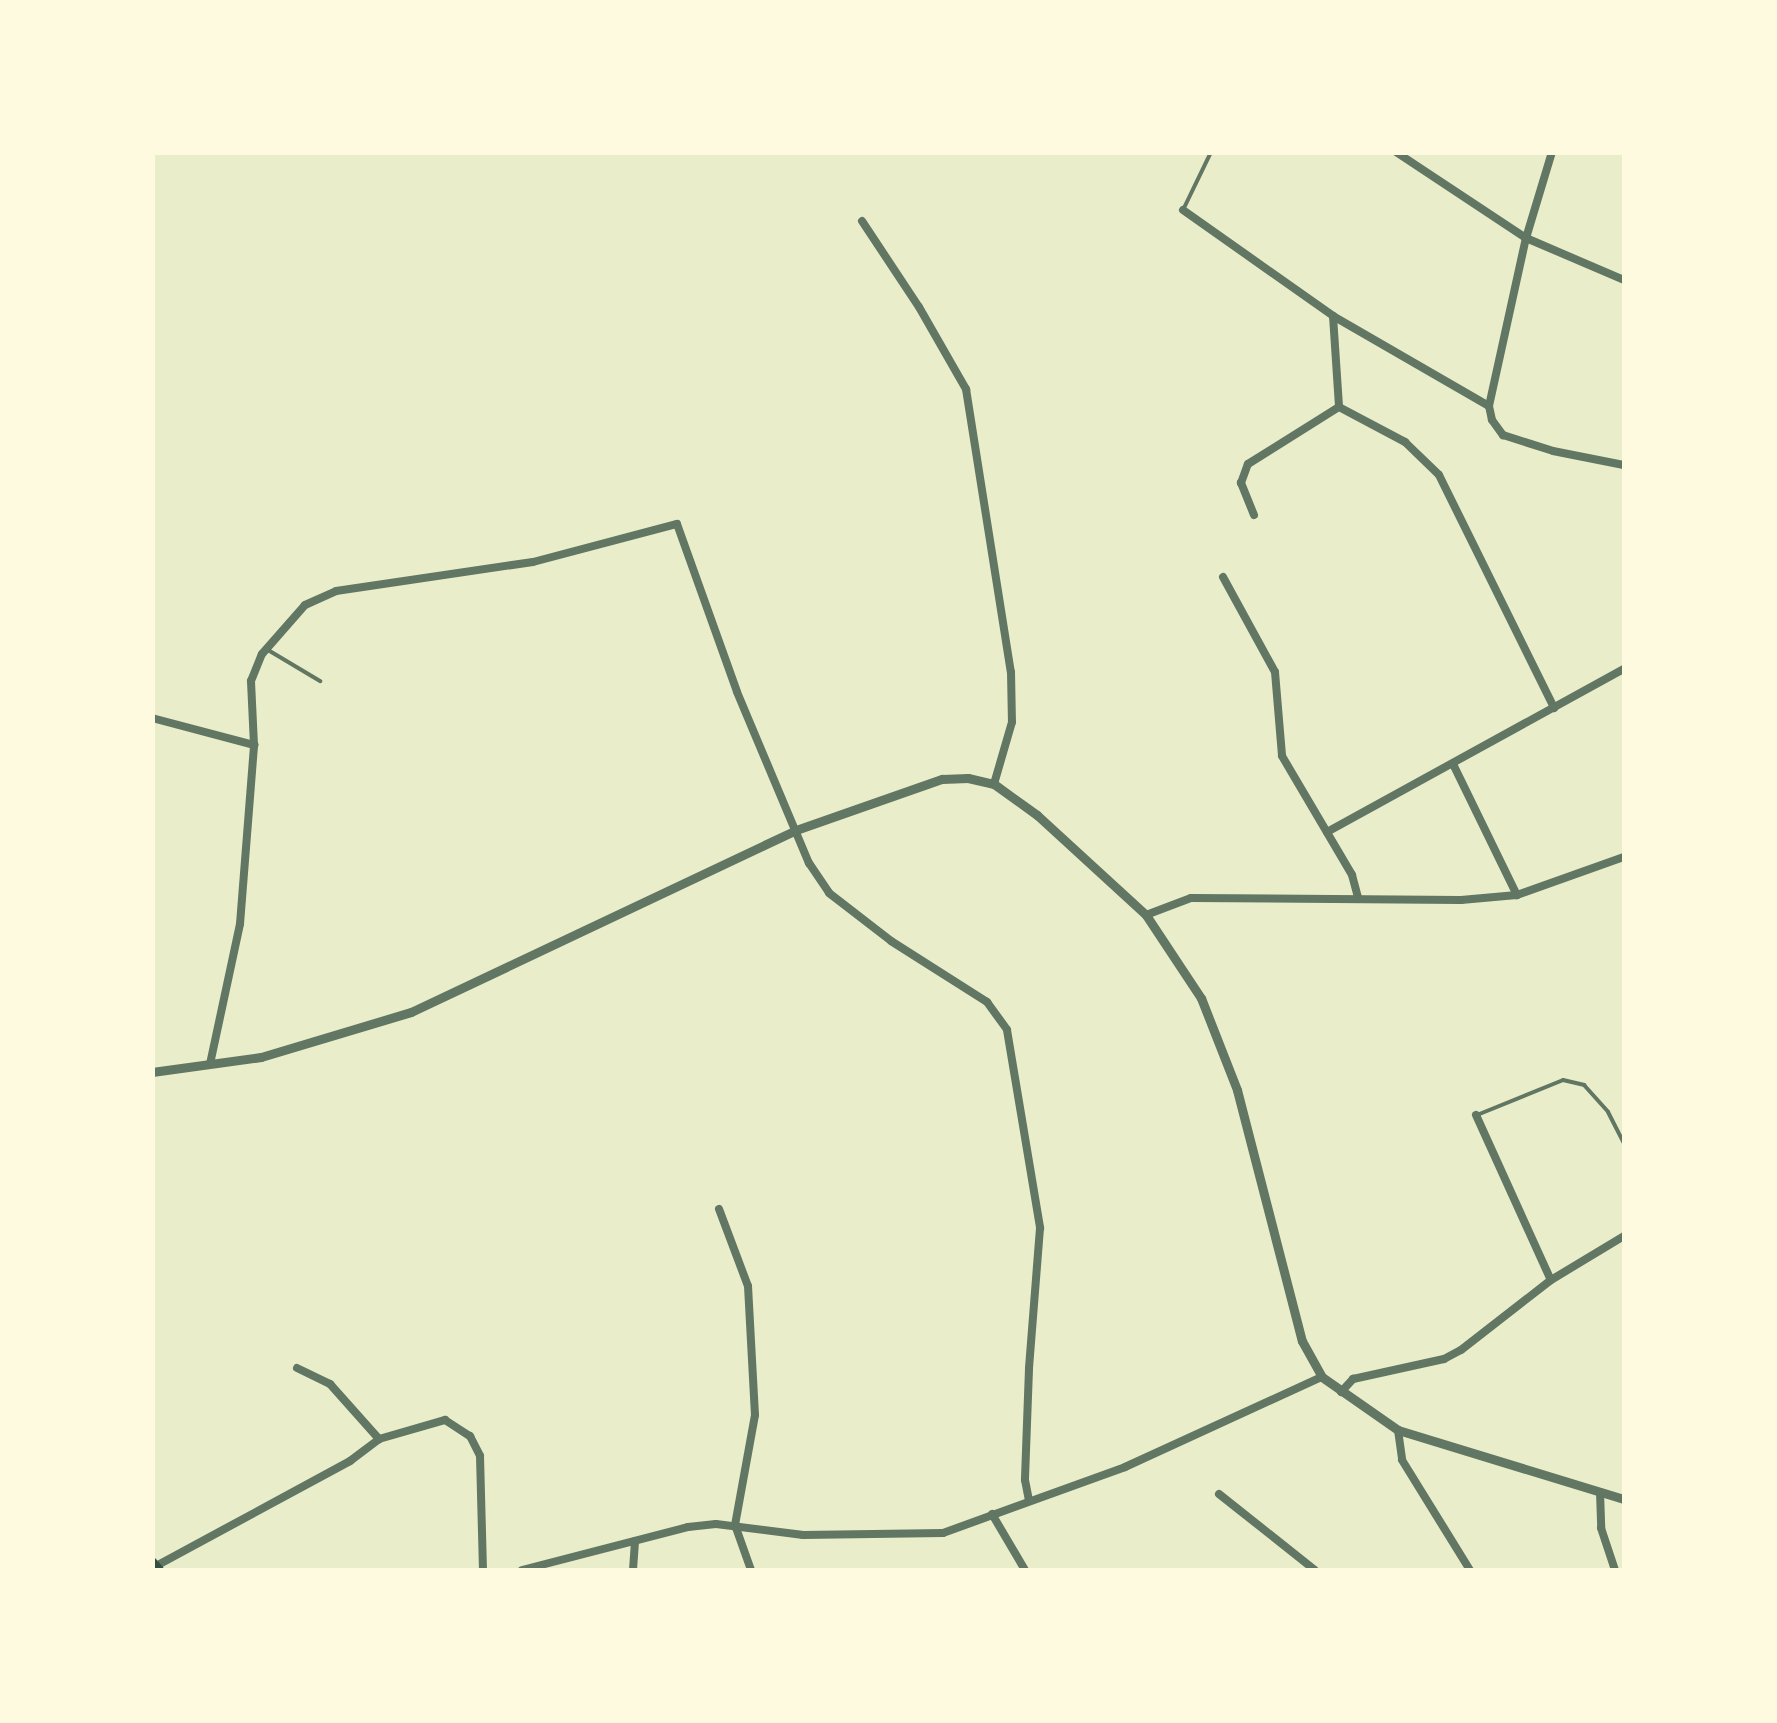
<!DOCTYPE html>
<html>
<head>
<meta charset="utf-8">
<style>
  body { margin:0 }
  #map { position:relative; width:1777px; height:1723px; overflow:hidden; background:#e9edc9; font-family:Commissioner,sans-serif }
  div>[style] { position:absolute }
  [style*='--x'] { left:calc(var(--x)*1px); top:calc(var(--y)*1px); width:calc(var(--w)*1px); rotate:calc(var(--a)*1deg) }
  .service>* { height:4px; margin:-2px; padding:0 2px; transform-origin:2px; border-radius:2px; background:#617663 }
  .minor>* { height:8px; margin:-4px; padding:0 4px; transform-origin:4px; border-radius:4px; background:#617663 }
  .tertiary>* { height:9px; margin:-4.5px; padding:0 4.5px; transform-origin:4.5px; border-radius:4.5px; background:#617663 }
  .secondary>* { height:10px; margin:-5px; padding:0 5px; transform-origin:5px; border-radius:5px; background:#344e41 }
  span { translate:-50% -50%; white-space:nowrap; text-align:center; line-height:1.15; -webkit-text-stroke:10px #fefae0; paint-order:stroke }
  .frame { position:absolute; inset:0; border:155px solid #fefae0; pointer-events:none }
</style>
</head>
<body>
<div id="map">
  <div class="service">
    <div style="--x:1183;--y:210;--w:64;--a:-64.2"></div>
    <div style="--x:268;--y:650;--w:61;--a:30.8"></div>
    <div style="--x:1477;--y:1115;--w:93;--a:-22.1"></div>
    <div style="--x:1563;--y:1080;--w:22;--a:13"></div>
    <div style="--x:1584;--y:1085;--w:36;--a:48"></div>
    <div style="--x:1608;--y:1112;--w:35;--a:63"></div>
  </div>
  <div class="minor">
    <div style="--x:1396;--y:152;--w:156;--a:33.5"></div>
    <div style="--x:1526;--y:238;--w:107;--a:23.2"></div>
    <div style="--x:1183;--y:210;--w:184;--a:35.2"></div>
    <div style="--x:1333;--y:316;--w:180;--a:30"></div>
    <div style="--x:1489;--y:406;--w:172;--a:-77.6"></div>
    <div style="--x:1526;--y:238;--w:90;--a:-73.2"></div>
    <div style="--x:862;--y:221;--w:103;--a:56.5"></div>
    <div style="--x:919;--y:307;--w:95;--a:60.2"></div>
    <div style="--x:966;--y:389;--w:287;--a:81"></div>
    <div style="--x:1011;--y:672;--w:50;--a:88.9"></div>
    <div style="--x:1012;--y:722;--w:65;--a:106.2"></div>
    <div style="--x:1333;--y:316;--w:91;--a:86.2"></div>
    <div style="--x:1489;--y:406;--w:14;--a:78"></div>
    <div style="--x:1492;--y:420;--w:19;--a:54"></div>
    <div style="--x:1503;--y:435;--w:52;--a:17.7"></div>
    <div style="--x:1553;--y:451;--w:72;--a:11.2"></div>
    <div style="--x:1339;--y:407;--w:75;--a:27.9"></div>
    <div style="--x:1405;--y:442;--w:47;--a:44.1"></div>
    <div style="--x:1439;--y:475;--w:260;--a:63.7"></div>
    <div style="--x:1254;--y:515;--w:35;--a:-112"></div>
    <div style="--x:1241;--y:483;--w:20;--a:-70"></div>
    <div style="--x:1248;--y:464;--w:107;--a:-32.1"></div>
    <div style="--x:1223;--y:577;--w:108;--a:61.3"></div>
    <div style="--x:1275;--y:672;--w:84;--a:85.2"></div>
    <div style="--x:1282;--y:756;--w:138;--a:59.5"></div>
    <div style="--x:1352;--y:875;--w:23;--a:75"></div>
    <div style="--x:152;--y:718;--w:106;--a:14.8"></div>
    <div style="--x:1453;--y:764;--w:146;--a:64"></div>
    <div style="--x:1327;--y:832;--w:339;--a:-28.8"></div>
    <div style="--x:1146;--y:915;--w:48;--a:-20.7"></div>
    <div style="--x:1191;--y:898;--w:270;--a:0.4"></div>
    <div style="--x:1461;--y:900;--w:56;--a:-5.1"></div>
    <div style="--x:1517;--y:895;--w:114;--a:-19.6"></div>
    <div style="--x:210;--y:1064;--w:143;--a:-77.9"></div>
    <div style="--x:240;--y:924;--w:180;--a:-85.5"></div>
    <div style="--x:254;--y:745;--w:64;--a:-92.7"></div>
    <div style="--x:251;--y:681;--w:29;--a:-68"></div>
    <div style="--x:262;--y:654;--w:65;--a:-48.7"></div>
    <div style="--x:305;--y:605;--w:34;--a:-24"></div>
    <div style="--x:336;--y:591;--w:199;--a:-8.4"></div>
    <div style="--x:533;--y:562;--w:149;--a:-14.8"></div>
    <div style="--x:677;--y:524;--w:178;--a:70.3"></div>
    <div style="--x:737;--y:692;--w:186;--a:67.2"></div>
    <div style="--x:809;--y:863;--w:36;--a:56"></div>
    <div style="--x:829;--y:893;--w:78;--a:37.7"></div>
    <div style="--x:891;--y:941;--w:114;--a:32.4"></div>
    <div style="--x:987;--y:1002;--w:34;--a:54"></div>
    <div style="--x:1007;--y:1030;--w:201;--a:80.5"></div>
    <div style="--x:1040;--y:1228;--w:141;--a:94.5"></div>
    <div style="--x:1029;--y:1369;--w:111;--a:92.1"></div>
    <div style="--x:1025;--y:1480;--w:20;--a:79"></div>
    <div style="--x:1476;--y:1115;--w:181;--a:65.6"></div>
    <div style="--x:719;--y:1209;--w:82;--a:69.4"></div>
    <div style="--x:748;--y:1286;--w:129;--a:86.9"></div>
    <div style="--x:755;--y:1415;--w:112;--a:100.3"></div>
    <div style="--x:735;--y:1525;--w:48;--a:70.4"></div>
    <div style="--x:297;--y:1368;--w:37;--a:26"></div>
    <div style="--x:330;--y:1384;--w:74;--a:48.3"></div>
    <div style="--x:1341;--y:1392;--w:18;--a:-47"></div>
    <div style="--x:1353;--y:1379;--w:93;--a:-12.4"></div>
    <div style="--x:1444;--y:1359;--w:19;--a:-28"></div>
    <div style="--x:1461;--y:1350;--w:114;--a:-37.9"></div>
    <div style="--x:1551;--y:1280;--w:85;--a:-31.1"></div>
    <div style="--x:1398;--y:1430;--w:30;--a:82"></div>
    <div style="--x:1402;--y:1460;--w:129;--a:58.3"></div>
    <div style="--x:1600;--y:1492;--w:36;--a:88"></div>
    <div style="--x:1601;--y:1528;--w:44;--a:71.6"></div>
    <div style="--x:1219;--y:1494;--w:122;--a:38.4"></div>
    <div style="--x:992;--y:1514;--w:65;--a:59.5"></div>
    <div style="--x:156;--y:1566;--w:221;--a:-28.4"></div>
    <div style="--x:350;--y:1461;--w:36;--a:-37"></div>
    <div style="--x:379;--y:1439;--w:69;--a:-16.1"></div>
    <div style="--x:445;--y:1420;--w:30;--a:33"></div>
    <div style="--x:470;--y:1436;--w:22;--a:63"></div>
    <div style="--x:480;--y:1456;--w:114;--a:88.5"></div>
    <div style="--x:522;--y:1570;--w:171;--a:-14.5"></div>
    <div style="--x:688;--y:1527;--w:28;--a:-6"></div>
    <div style="--x:716;--y:1524;--w:88;--a:7.2"></div>
    <div style="--x:803;--y:1535;--w:140;--a:-0.8"></div>
    <div style="--x:943;--y:1533;--w:194;--a:-19.9"></div>
    <div style="--x:1125;--y:1467;--w:217;--a:-24.6"></div>
    <div style="--x:633;--y:1570;--w:29;--a:-86"></div>
  </div>
  <div class="tertiary">
    <div style="--x:152;--y:1072;--w:110;--a:-7.8"></div>
    <div style="--x:261;--y:1057;--w:157;--a:-16.7"></div>
    <div style="--x:411;--y:1012;--w:426;--a:-25.3"></div>
    <div style="--x:796;--y:830;--w:155;--a:-19.3"></div>
    <div style="--x:942;--y:779;--w:26;--a:-2"></div>
    <div style="--x:968;--y:778;--w:27;--a:13"></div>
    <div style="--x:994;--y:784;--w:53;--a:35.8"></div>
    <div style="--x:1037;--y:815;--w:148;--a:42.5"></div>
    <div style="--x:1146;--y:915;--w:100;--a:56.5"></div>
    <div style="--x:1201;--y:998;--w:99;--a:68.6"></div>
    <div style="--x:1237;--y:1090;--w:259;--a:75.5"></div>
    <div style="--x:1302;--y:1341;--w:41;--a:60.9"></div>
    <div style="--x:1322;--y:1377;--w:93;--a:34.9"></div>
    <div style="--x:1398;--y:1430;--w:236;--a:17"></div>
  </div>
  <div class="secondary">
    <div style="--x:152;--y:1562;--w:11;--a:49"></div>
  </div>
  <div class="frame"></div>
</div>
</body>
</html>
